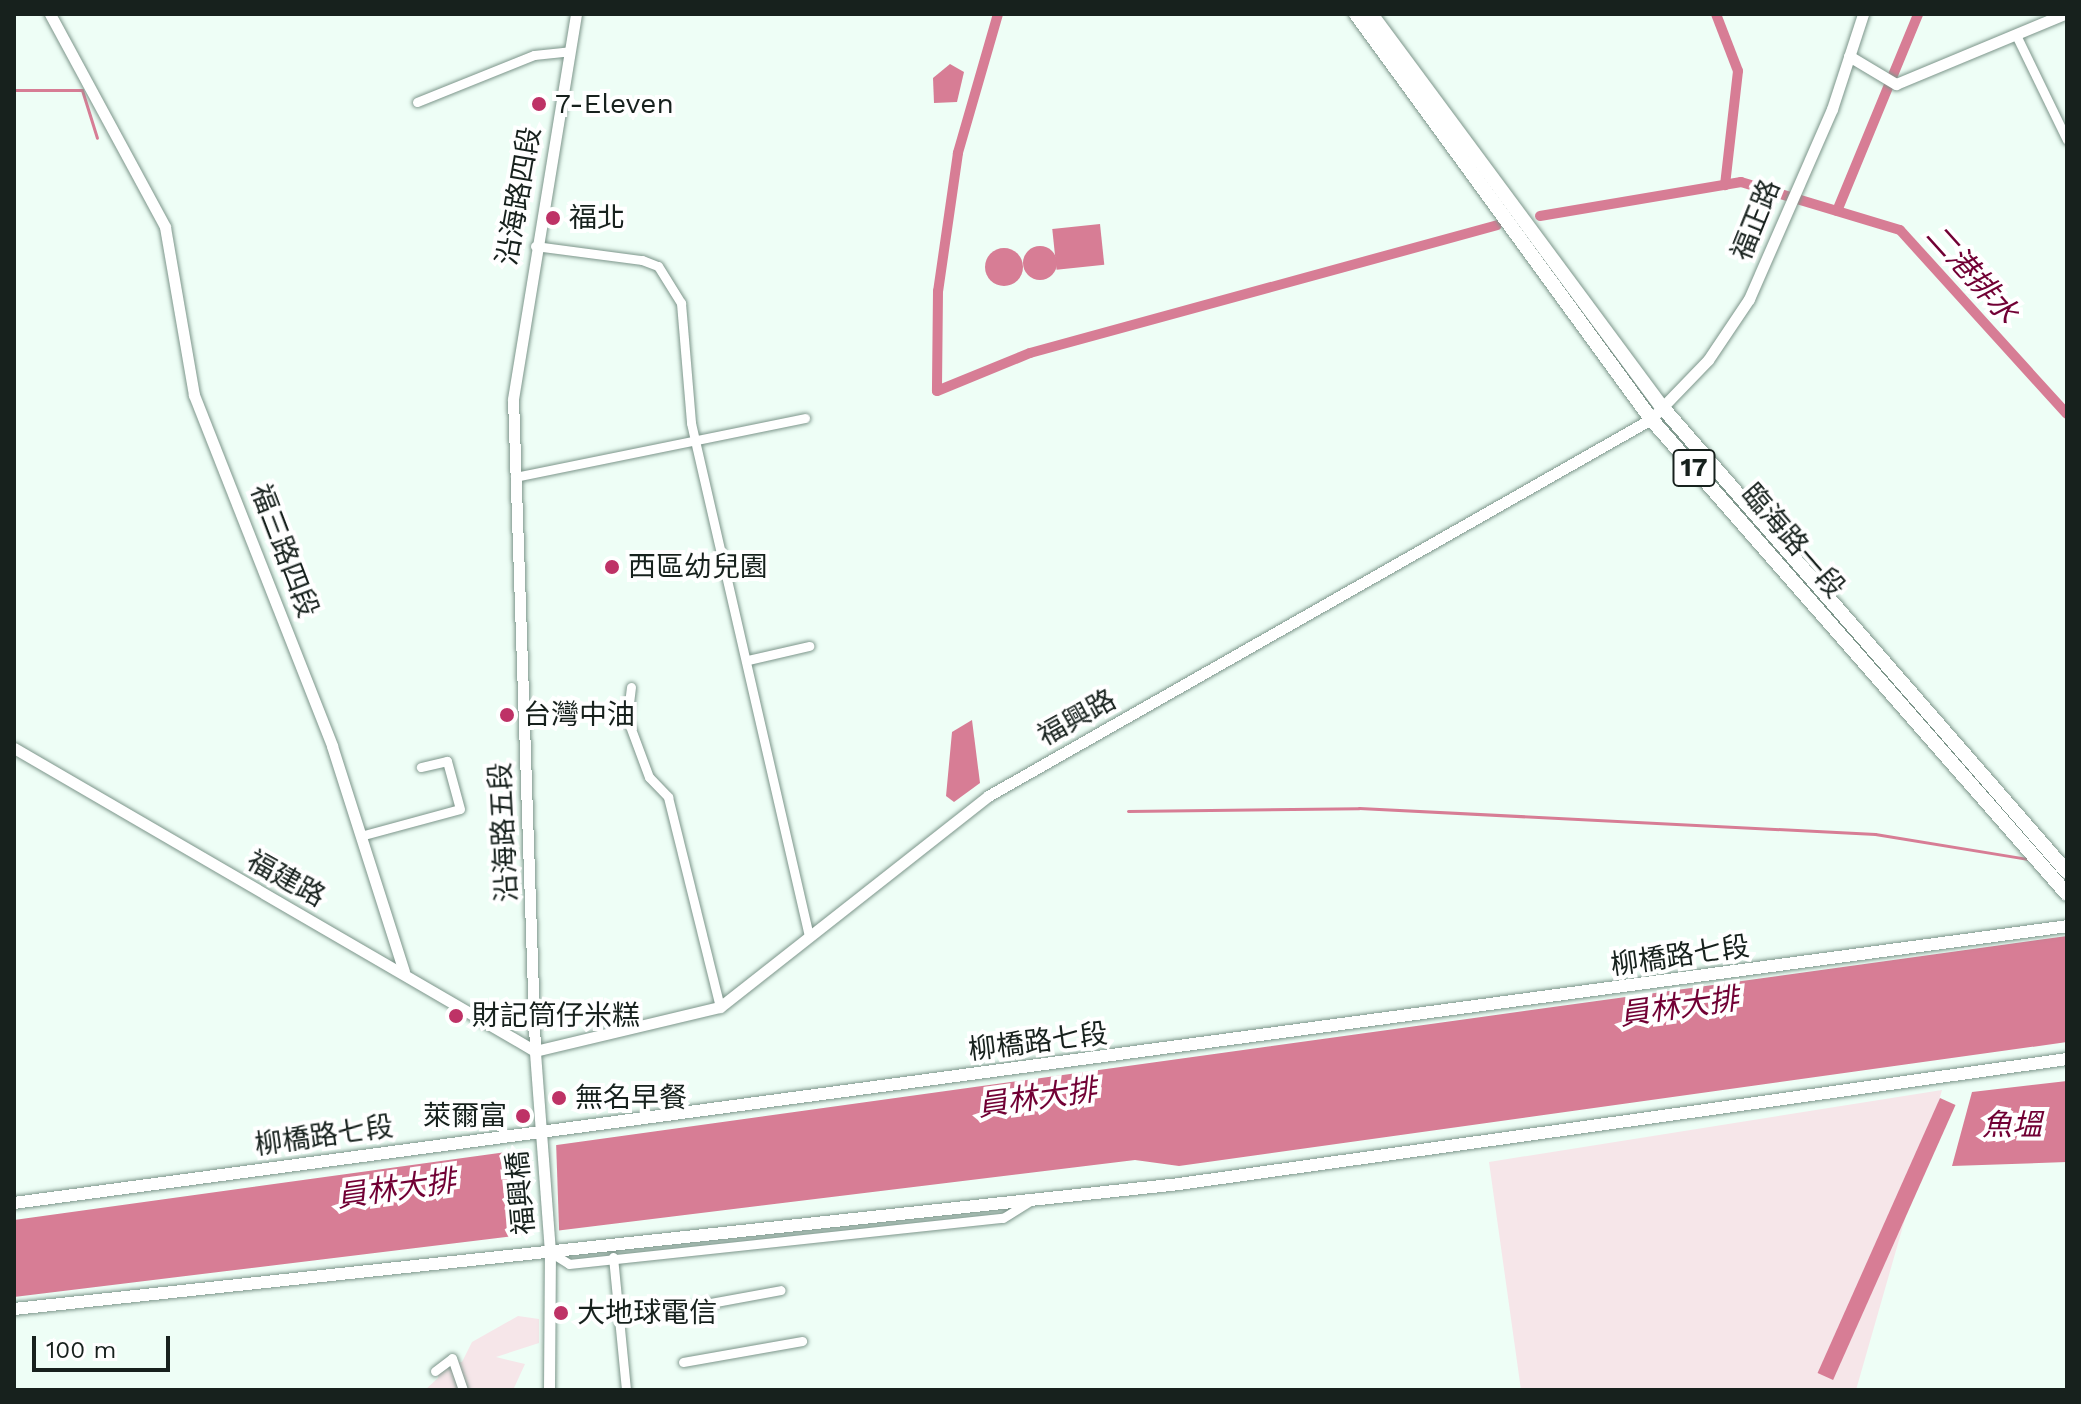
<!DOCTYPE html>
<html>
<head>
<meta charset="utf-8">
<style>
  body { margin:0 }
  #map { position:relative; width:2081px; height:1404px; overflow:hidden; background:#eefef6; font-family:"Work Sans","Noto Sans TC",sans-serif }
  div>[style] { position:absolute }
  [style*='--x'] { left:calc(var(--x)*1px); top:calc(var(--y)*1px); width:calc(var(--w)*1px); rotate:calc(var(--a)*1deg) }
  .green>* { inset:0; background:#f6e6e9 }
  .water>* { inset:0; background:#d77d95; transform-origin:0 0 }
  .round { border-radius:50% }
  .pier>* { inset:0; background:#eefef6; transform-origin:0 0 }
  .stream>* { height:3px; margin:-1.5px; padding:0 1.5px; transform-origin:1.5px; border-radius:1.5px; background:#d77d95 }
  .canal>* { height:10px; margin:-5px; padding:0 5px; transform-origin:5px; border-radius:5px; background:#d77d95 }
  .roads { filter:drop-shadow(0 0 2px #7c958a) drop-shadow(0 0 2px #7c958a) }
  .minor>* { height:9px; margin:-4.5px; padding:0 4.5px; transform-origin:4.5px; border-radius:4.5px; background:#fff }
  .tertiary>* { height:11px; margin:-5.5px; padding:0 5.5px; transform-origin:5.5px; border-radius:5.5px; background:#fff }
  .secondary>* { height:12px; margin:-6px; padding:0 6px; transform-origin:6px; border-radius:6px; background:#fff }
  .primary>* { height:14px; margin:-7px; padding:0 7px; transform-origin:7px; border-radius:7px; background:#fff }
  .dots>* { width:22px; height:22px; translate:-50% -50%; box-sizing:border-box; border:4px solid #fff; border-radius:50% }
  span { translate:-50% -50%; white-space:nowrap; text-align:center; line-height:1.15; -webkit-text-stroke:8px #fff; paint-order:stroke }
  .shield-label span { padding:2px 6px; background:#fff; border:2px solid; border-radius:6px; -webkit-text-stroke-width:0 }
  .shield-label { font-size:26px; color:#17211d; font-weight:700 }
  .poi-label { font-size:28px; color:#17211d }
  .left { translate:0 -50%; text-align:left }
  .right { translate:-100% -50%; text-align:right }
  .street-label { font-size:28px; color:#17211d }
  .water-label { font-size:30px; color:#710034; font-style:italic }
  .frame { position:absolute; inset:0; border:16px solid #17211d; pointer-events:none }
  .scale { position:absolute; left:32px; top:1336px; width:138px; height:36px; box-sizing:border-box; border:4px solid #17211d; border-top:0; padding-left:10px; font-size:24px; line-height:28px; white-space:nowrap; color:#17211d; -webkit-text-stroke:6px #fff; paint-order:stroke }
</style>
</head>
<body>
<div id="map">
  <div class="green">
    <div style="clip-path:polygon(1942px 1090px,1856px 1390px,1521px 1390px,1489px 1162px)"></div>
    <div style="clip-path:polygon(518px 1316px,539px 1319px,539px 1343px,496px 1357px,525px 1364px,514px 1388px,425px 1390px,438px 1378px,438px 1365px,462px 1362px,472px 1342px)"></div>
  </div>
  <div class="water">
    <div style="clip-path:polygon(950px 64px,964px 72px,957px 102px,934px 103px,933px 78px)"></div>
    <div style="left:1100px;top:224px;width:41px;height:48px;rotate:84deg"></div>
    <div class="round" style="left:1023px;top:246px;width:34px;height:34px"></div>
    <div class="round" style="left:985px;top:248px;width:38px;height:38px"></div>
    <div style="clip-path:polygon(972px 720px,980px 783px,954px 802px,946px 796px,952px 732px)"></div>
    <div style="clip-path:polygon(2067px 936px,2067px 1042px,1179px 1166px,1135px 1160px,14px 1297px,14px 1220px)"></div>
    <div style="clip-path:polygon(2067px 1081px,2067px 1162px,1952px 1166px,1972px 1092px)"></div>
    <div style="left:1940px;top:1098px;width:17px;height:301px;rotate:24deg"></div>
  </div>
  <div class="pier">
    <div style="left:556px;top:1141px;width:94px;height:30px;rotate:88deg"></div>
  </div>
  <div class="stream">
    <div style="--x:14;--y:90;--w:68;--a:0"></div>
    <div style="--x:82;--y:90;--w:50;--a:72.6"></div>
    <div style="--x:1128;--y:811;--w:231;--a:-0.7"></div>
    <div style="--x:1359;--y:808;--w:517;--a:2.88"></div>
    <div style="--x:1875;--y:834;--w:154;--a:9.3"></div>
  </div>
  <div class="canal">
    <div style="--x:998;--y:14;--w:145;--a:106.1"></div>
    <div style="--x:958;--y:153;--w:139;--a:98.2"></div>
    <div style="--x:938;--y:291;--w:100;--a:90.6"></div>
    <div style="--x:937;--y:391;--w:100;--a:-22.2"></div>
    <div style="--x:1030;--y:353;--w:484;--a:-15.3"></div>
    <div style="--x:1716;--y:14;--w:61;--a:68.9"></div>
    <div style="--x:1738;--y:71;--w:115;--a:96.5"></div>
    <div style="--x:1837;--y:211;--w:213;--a:-67.6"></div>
    <div style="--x:1540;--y:216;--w:204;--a:-9.6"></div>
    <div style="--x:1741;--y:182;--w:166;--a:16.8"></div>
    <div style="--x:1900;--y:230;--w:248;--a:47.8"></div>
  </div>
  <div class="roads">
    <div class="minor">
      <div style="--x:2017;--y:37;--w:114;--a:64.1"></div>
      <div style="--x:417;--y:102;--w:126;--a:-21.9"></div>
      <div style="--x:534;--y:55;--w:36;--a:-6"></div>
      <div style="--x:535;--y:246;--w:108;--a:7.5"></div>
      <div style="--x:642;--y:260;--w:17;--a:21"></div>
      <div style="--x:658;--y:266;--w:44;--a:58.1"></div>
      <div style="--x:681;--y:303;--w:120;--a:85.2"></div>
      <div style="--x:691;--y:423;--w:526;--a:77.05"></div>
      <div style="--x:515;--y:477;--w:296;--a:-11.5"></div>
      <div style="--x:748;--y:660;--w:63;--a:-12.9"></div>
      <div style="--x:631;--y:687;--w:31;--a:97"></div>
      <div style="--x:627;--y:718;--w:63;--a:69.6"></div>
      <div style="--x:649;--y:777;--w:28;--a:46"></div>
      <div style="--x:668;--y:797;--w:216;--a:76.1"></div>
      <div style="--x:364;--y:835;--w:99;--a:-15.2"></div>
      <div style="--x:460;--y:809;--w:50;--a:-105.2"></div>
      <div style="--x:447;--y:761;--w:27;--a:167"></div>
      <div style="--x:550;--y:1252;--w:22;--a:32"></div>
      <div style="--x:569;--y:1264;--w:436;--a:-6.1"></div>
      <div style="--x:1003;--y:1218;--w:34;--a:-32"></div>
      <div style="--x:613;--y:1257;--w:134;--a:84.4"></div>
      <div style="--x:694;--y:1306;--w:88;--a:-10.4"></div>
      <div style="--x:683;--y:1362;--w:121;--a:-10"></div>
      <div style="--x:435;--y:1371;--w:21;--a:-37"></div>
      <div style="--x:452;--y:1358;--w:34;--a:71"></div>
    </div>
    <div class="tertiary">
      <div style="--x:50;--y:14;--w:242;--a:61.6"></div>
      <div style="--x:165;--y:227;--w:170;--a:80.2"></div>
      <div style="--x:194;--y:395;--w:377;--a:68.5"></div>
      <div style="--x:332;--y:746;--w:237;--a:72.3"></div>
      <div style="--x:1849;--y:56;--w:55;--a:30.8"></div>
      <div style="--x:1896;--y:84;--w:182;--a:-22.6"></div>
      <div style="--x:14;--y:748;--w:603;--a:30.18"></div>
      <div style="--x:535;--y:1051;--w:190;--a:-13.4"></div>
      <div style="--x:720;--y:1007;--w:341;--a:-38.2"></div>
      <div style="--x:988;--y:796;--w:763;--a:-29.62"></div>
      <div style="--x:1651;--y:419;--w:82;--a:-46"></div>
      <div style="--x:1708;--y:360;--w:73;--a:-56.1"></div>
      <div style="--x:1749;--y:299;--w:207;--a:-66.4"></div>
      <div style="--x:1832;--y:109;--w:100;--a:-71.9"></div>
      <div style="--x:549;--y:1390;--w:138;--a:-89.6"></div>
      <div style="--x:550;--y:1252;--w:202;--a:-94.3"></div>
      <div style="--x:535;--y:1051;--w:652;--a:-91.93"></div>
      <div style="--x:513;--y:399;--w:390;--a:-80.7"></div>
    </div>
    <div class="secondary">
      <div style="--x:14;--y:1203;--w:2072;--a:-7.68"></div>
      <div style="--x:14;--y:1309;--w:1172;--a:-6.12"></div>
      <div style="--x:1179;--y:1184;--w:897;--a:-8.01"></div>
    </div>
    <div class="primary">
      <div style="--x:1356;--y:14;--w:501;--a:53.93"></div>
      <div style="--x:1651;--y:419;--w:631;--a:48.79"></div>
      <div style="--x:1371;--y:14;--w:490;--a:53.5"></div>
      <div style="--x:1663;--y:408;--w:615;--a:48.95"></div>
    </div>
  </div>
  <div class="dots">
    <div style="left:539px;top:104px;background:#be3266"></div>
    <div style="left:553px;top:218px;background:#be3266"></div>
    <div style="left:612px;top:567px;background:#be3266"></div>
    <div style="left:507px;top:715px;background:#be3266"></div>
    <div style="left:456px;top:1016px;background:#be3266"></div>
    <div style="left:559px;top:1098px;background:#be3266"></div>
    <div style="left:523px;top:1116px;background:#be3266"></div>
    <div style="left:561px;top:1313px;background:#be3266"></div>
  </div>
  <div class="shield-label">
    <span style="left:1694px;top:468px">17</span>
  </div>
  <div class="poi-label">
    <span class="left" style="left:555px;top:104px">7-Eleven</span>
    <span class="left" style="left:569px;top:218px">福北</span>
    <span class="left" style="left:628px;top:567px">西區幼兒園</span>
    <span class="left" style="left:523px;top:715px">台灣中油</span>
    <span class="left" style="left:472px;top:1016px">財記筒仔米糕</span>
    <span class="left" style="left:575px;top:1098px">無名早餐</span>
    <span class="right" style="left:507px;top:1116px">萊爾富</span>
    <span class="left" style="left:577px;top:1313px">大地球電信</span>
  </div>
  <div class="street-label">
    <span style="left:519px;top:196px;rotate:-80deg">沿海路四段</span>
    <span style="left:1756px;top:220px;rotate:-68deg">福正路</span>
    <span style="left:1793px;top:541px;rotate:49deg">臨海路一段</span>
    <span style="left:284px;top:551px;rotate:69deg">福三路四段</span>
    <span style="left:1077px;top:718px;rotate:-29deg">福興路</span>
    <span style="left:504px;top:832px;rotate:-93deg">沿海路五段</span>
    <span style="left:286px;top:879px;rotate:29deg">福建路</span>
    <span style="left:1680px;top:956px;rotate:-8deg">柳橋路七段</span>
    <span style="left:1038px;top:1042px;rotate:-7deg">柳橋路七段</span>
    <span style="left:324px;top:1136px;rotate:-8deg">柳橋路七段</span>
    <span style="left:521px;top:1193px;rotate:-95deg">福興橋</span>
  </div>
  <div class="water-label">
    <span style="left:1972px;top:274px;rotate:48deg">二港排水</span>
    <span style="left:1679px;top:1007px;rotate:-8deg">員林大排</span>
    <span style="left:1037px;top:1098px;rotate:-8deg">員林大排</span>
    <span style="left:2012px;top:1125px">魚塭</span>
    <span style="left:396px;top:1189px;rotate:-8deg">員林大排</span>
  </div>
  <div class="frame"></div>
  <div class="scale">100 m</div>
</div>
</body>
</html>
